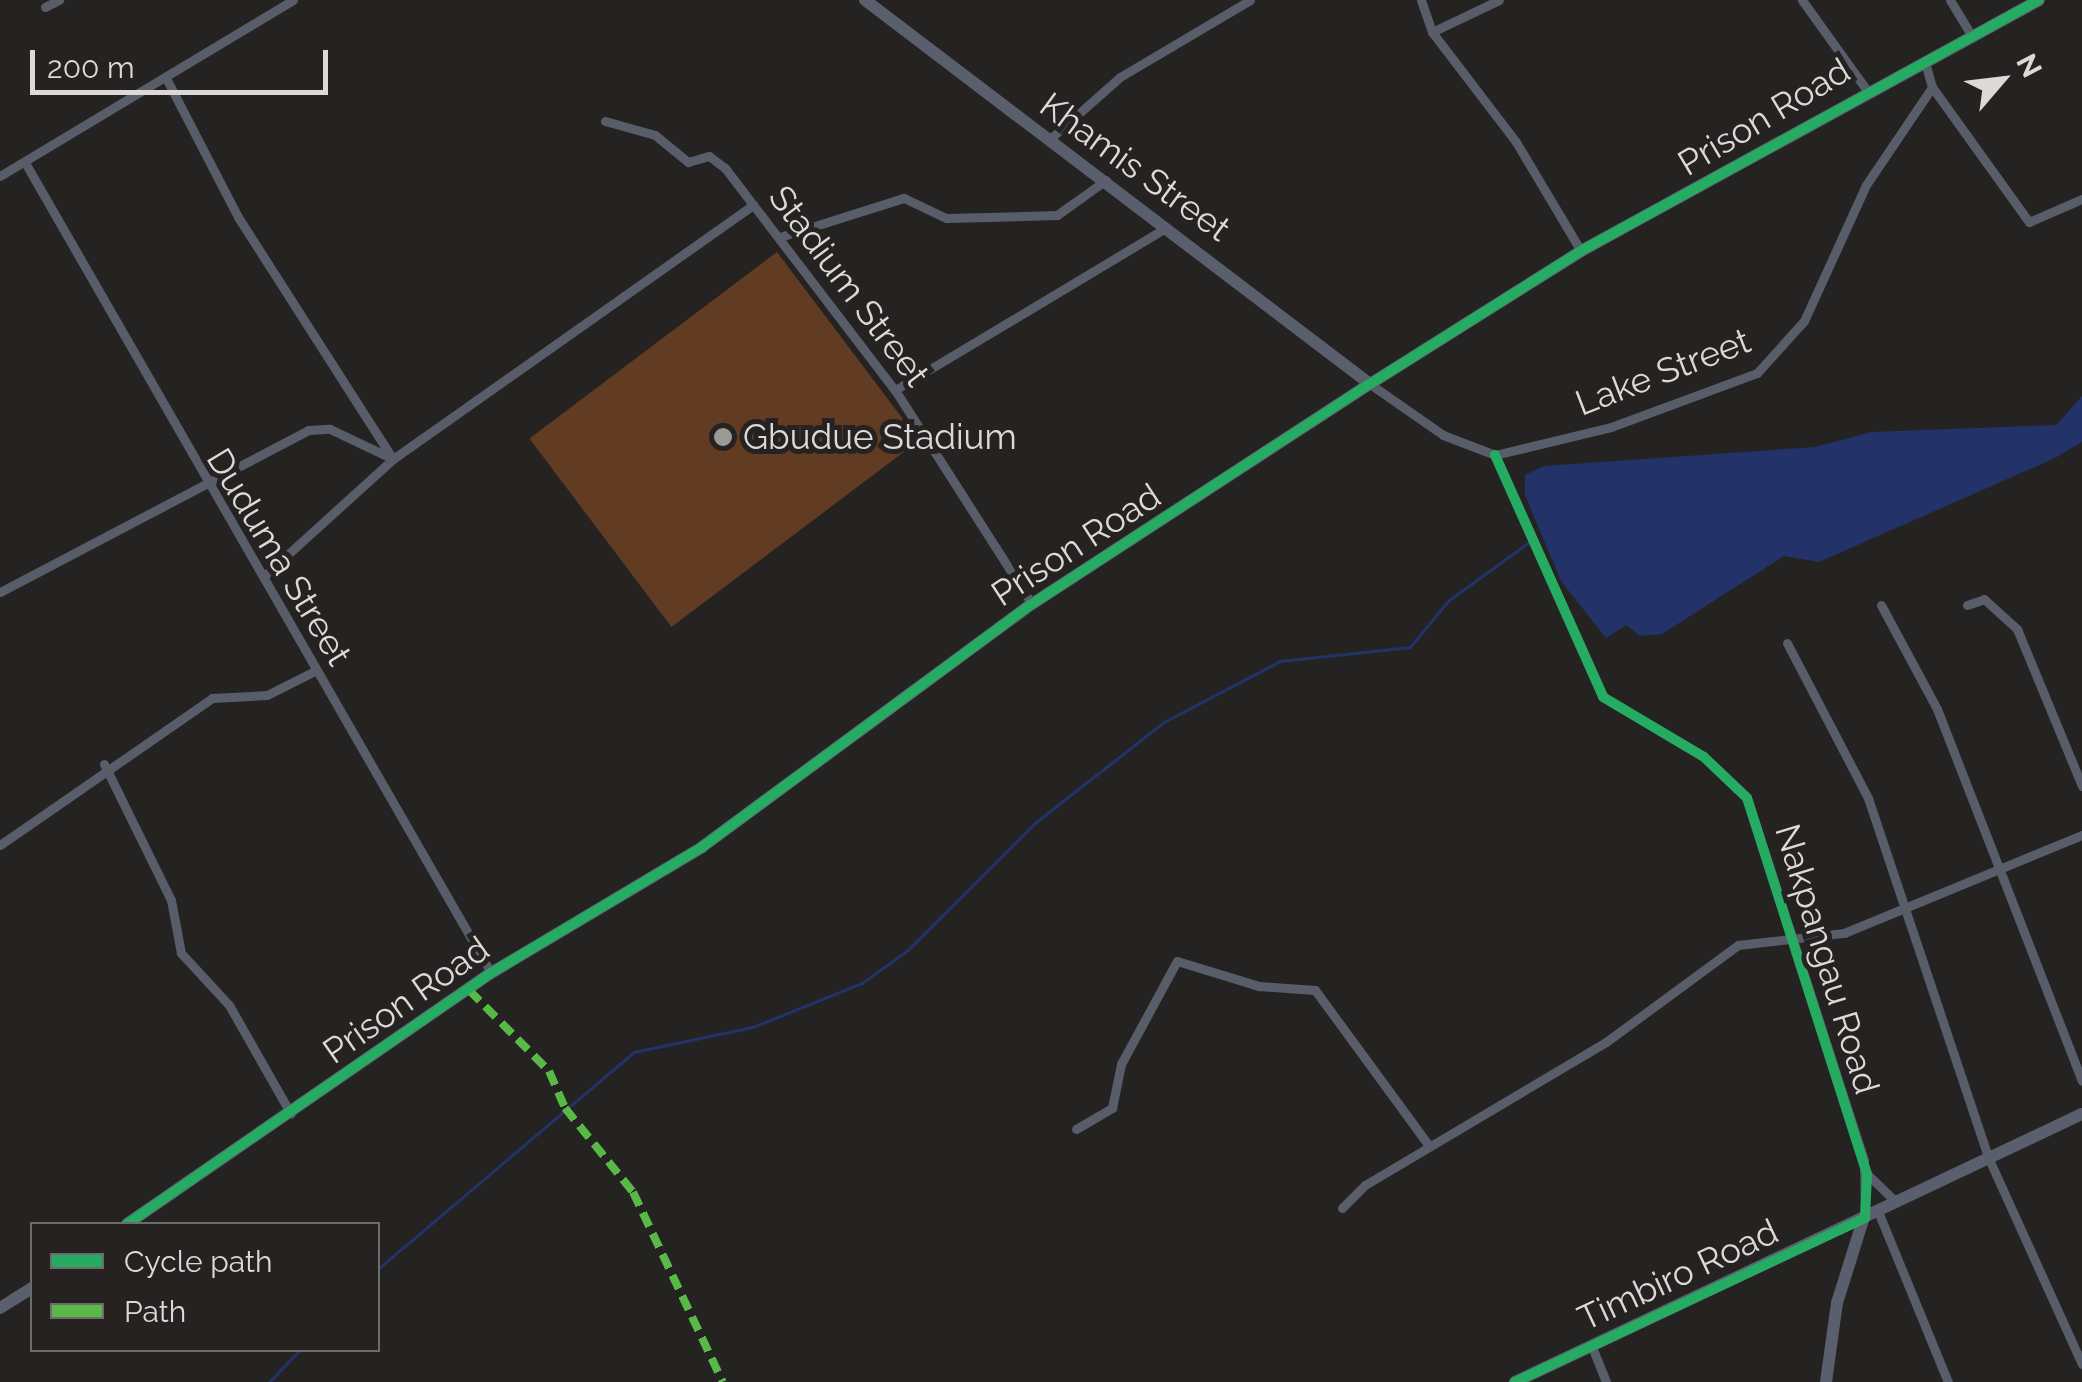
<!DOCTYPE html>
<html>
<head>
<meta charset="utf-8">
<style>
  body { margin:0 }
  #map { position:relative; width:2082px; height:1382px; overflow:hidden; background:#242322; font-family:Raleway,sans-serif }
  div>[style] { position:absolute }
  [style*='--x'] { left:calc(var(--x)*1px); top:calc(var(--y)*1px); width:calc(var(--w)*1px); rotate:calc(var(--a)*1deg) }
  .green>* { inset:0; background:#613b22; transform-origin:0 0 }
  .water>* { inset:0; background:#233369 }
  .stream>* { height:2.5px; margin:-1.25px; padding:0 1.25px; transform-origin:1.25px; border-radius:1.25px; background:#233369 }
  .street>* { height:9px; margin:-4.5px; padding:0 4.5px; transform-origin:4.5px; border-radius:4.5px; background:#595d69 }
  .secondary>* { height:12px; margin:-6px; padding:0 6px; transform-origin:6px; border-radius:6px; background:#5a5f6d }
  .quiet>* { height:8px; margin-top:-4px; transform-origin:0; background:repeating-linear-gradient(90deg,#58b947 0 15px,transparent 0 23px) }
  .cycleway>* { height:10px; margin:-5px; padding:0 5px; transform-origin:5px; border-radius:5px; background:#26ab63 }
  .dots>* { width:28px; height:28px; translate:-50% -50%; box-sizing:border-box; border:5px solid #252221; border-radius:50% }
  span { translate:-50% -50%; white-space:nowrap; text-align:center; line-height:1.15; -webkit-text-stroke:10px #252221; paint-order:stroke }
  .street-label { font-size:35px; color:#dbdad9 }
  .poi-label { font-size:35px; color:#dbdad9 }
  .left { translate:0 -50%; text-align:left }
  .legend { position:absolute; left:30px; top:1222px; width:350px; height:130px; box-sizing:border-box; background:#252221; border:2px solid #6e6c6b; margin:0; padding:12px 18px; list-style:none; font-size:30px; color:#dbdad9 }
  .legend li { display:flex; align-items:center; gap:20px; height:50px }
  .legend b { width:50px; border:2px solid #6e6c6b }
  .north { position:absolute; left:1952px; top:30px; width:100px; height:100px; -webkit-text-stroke:8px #252221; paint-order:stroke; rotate:62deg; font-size:28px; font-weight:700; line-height:40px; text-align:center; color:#dbdad9 }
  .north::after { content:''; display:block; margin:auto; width:35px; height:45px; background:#dbdad9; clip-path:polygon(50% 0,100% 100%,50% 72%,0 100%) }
  .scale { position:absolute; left:30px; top:50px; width:298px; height:45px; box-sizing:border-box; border:5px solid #dbdad9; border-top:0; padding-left:12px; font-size:30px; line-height:35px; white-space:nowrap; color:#dbdad9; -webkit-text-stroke:8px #252221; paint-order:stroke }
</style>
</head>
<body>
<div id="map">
  <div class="green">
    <div style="left:777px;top:252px;width:236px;height:310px;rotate:53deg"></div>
  </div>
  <div class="water">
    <div style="clip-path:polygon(2082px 396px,2082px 442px,2055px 458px,1819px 562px,1784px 556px,1662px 634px,1640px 636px,1626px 625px,1606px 638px,1561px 581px,1525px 495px,1525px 475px,1544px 466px,1815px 447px,1871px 432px,2056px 425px)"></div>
  </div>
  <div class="stream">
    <div style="--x:378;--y:1269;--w:336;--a:-40.3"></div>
    <div style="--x:634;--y:1052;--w:122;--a:-11.9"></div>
    <div style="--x:753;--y:1027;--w:118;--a:-22"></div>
    <div style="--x:862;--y:983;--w:57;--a:-35.7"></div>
    <div style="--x:908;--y:950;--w:180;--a:-45"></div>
    <div style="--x:1035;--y:823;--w:164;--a:-38.1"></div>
    <div style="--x:1164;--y:722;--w:131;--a:-27.7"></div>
    <div style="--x:1280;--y:661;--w:131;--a:-6.1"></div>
    <div style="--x:1410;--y:647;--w:61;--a:-50.3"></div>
    <div style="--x:1449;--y:600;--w:97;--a:-35.8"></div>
    <div style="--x:269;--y:1382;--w:45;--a:-45.9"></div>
  </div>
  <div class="street">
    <div style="--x:1421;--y:0;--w:34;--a:71"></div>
    <div style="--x:1432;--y:32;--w:138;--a:52.6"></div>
    <div style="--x:1516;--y:142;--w:127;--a:59.2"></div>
    <div style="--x:1802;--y:0;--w:110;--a:54.3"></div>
    <div style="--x:1950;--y:0;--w:44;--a:58.8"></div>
    <div style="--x:45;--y:7;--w:16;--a:-27"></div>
    <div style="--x:1432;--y:32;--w:74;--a:-25.5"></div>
    <div style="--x:167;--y:80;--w:154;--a:62.6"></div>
    <div style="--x:238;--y:217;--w:287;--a:57.4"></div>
    <div style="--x:1932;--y:87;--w:166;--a:54.3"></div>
    <div style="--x:2029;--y:222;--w:58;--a:-23.5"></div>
    <div style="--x:605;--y:121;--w:52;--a:15.6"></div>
    <div style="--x:655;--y:135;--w:43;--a:39.3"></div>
    <div style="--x:688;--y:162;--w:22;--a:-16"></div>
    <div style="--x:709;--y:156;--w:20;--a:37"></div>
    <div style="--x:725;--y:168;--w:280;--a:52.6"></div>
    <div style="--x:895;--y:390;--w:254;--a:57.4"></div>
    <div style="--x:1051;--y:138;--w:92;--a:-41.5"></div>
    <div style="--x:1120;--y:77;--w:151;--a:-30.6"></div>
    <div style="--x:27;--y:166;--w:931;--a:60.1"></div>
    <div style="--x:0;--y:176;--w:342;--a:-31"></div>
    <div style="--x:780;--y:237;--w:130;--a:-17.5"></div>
    <div style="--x:904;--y:198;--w:47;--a:25.5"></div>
    <div style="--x:946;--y:218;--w:111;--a:-1.5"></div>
    <div style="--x:1057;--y:215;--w:60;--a:-35.5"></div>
    <div style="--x:1370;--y:384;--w:89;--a:34.9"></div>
    <div style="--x:1443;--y:435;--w:56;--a:21"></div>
    <div style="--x:1495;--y:455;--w:119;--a:-13.6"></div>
    <div style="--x:1611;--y:427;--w:156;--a:-20.3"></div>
    <div style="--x:1757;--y:373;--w:70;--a:-47.9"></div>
    <div style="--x:1804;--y:321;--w:149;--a:-65.5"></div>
    <div style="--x:1866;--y:185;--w:118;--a:-56"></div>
    <div style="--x:1932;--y:87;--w:26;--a:-106"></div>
    <div style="--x:895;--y:390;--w:316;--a:-30.9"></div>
    <div style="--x:1495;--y:455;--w:265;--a:65.9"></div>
    <div style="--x:1603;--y:697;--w:117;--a:30.7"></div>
    <div style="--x:1704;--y:757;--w:59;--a:43.6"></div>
    <div style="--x:1747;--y:798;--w:381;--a:72.1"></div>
    <div style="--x:1864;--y:1161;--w:56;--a:89"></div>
    <div style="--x:265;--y:575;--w:173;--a:-42.2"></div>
    <div style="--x:393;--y:459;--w:441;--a:-35.2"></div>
    <div style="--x:0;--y:592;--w:348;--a:-27.7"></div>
    <div style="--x:308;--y:430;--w:22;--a:-3"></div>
    <div style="--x:330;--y:429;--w:68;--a:25.4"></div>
    <div style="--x:1881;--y:605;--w:118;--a:61.7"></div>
    <div style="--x:1937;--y:709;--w:399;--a:68.7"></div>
    <div style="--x:1967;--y:605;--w:18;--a:-19"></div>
    <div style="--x:1984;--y:599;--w:45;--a:42.3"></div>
    <div style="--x:2017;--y:629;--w:170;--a:67.5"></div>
    <div style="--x:1787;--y:643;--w:175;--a:62.4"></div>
    <div style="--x:1868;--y:798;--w:379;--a:71.5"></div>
    <div style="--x:1988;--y:1157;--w:227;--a:65.6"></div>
    <div style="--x:104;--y:764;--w:152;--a:63.8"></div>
    <div style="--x:171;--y:900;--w:54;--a:79.3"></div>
    <div style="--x:181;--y:953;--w:71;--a:47.3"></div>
    <div style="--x:229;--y:1005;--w:125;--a:60.4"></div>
    <div style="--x:0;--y:845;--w:258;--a:-34.7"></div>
    <div style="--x:212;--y:698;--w:55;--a:-3.1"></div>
    <div style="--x:267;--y:695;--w:54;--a:-26.6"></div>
    <div style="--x:1076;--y:1129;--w:42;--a:-30.3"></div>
    <div style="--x:1112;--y:1108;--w:45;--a:-78.4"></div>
    <div style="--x:1121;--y:1064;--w:117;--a:-61.5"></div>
    <div style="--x:1177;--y:961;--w:86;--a:17"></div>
    <div style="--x:1259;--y:986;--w:56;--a:4.1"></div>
    <div style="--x:1315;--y:990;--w:193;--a:53.8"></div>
    <div style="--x:1867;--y:1174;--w:36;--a:44"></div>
    <div style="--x:1342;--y:1208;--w:33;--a:-45"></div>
    <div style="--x:1365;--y:1185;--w:280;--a:-30.7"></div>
    <div style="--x:1606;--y:1042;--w:164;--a:-36.3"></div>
    <div style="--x:1738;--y:945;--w:107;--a:-6.5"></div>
    <div style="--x:1844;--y:933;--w:257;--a:-22.4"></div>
    <div style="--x:1877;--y:1209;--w:187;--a:67.7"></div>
    <div style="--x:1592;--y:1347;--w:38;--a:68"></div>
  </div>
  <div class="secondary">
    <div style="--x:865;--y:0;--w:634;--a:37.25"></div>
    <div style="--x:127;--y:1224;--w:442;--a:-34.6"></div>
    <div style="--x:491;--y:973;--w:246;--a:-30.8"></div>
    <div style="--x:702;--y:847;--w:410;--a:-36.4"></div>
    <div style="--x:1032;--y:604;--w:403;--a:-33.1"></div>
    <div style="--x:1370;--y:384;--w:249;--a:-32.2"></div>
    <div style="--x:1581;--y:251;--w:522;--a:-28.72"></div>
    <div style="--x:0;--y:1308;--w:38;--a:-32"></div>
    <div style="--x:1515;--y:1382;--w:627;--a:-25.3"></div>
    <div style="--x:1826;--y:1382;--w:80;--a:-82.1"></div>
    <div style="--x:1837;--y:1303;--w:87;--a:-72.6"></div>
  </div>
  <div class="quiet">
    <div style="--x:469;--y:990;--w:114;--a:45.4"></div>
    <div style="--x:549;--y:1071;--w:40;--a:66.6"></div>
    <div style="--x:565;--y:1108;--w:108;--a:51"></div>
    <div style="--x:633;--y:1192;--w:210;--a:64.7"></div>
  </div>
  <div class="cycleway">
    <div style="--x:1495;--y:455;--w:265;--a:65.9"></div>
    <div style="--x:1603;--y:697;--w:117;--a:30.7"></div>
    <div style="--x:1704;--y:757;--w:59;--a:43.6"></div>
    <div style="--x:1747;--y:798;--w:395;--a:72.3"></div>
    <div style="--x:1867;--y:1174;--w:44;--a:92.6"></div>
    <div style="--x:1865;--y:1218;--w:387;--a:154.9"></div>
    <div style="--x:127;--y:1224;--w:442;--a:-34.6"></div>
    <div style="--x:491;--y:973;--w:246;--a:-30.8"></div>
    <div style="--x:702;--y:847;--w:410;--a:-36.4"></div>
    <div style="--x:1032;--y:604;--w:403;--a:-33.1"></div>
    <div style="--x:1370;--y:384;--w:249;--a:-32.2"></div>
    <div style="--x:1581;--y:251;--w:522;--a:-28.72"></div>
  </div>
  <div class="dots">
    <div style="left:723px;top:437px;background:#9b9a99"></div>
  </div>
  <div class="street-label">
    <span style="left:1764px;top:117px;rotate:-31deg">Prison Road</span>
    <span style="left:1135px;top:167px;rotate:36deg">Khamis Street</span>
    <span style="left:849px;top:286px;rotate:53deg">Stadium Street</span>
    <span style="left:1663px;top:372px;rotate:-21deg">Lake Street</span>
    <span style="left:1076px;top:545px;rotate:-33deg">Prison Road</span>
    <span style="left:279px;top:557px;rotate:59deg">Duduma Street</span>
    <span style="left:1827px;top:959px;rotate:73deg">Nakpangau Road</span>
    <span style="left:406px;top:1000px;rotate:-35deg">Prison Road</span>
    <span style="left:1678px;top:1275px;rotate:-25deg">Timbiro Road</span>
  </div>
  <div class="poi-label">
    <span class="left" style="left:743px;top:437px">Gbudue Stadium</span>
  </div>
  <ul class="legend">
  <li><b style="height:12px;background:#26ab63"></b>Cycle path</li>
  <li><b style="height:12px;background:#58b947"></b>Path</li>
  </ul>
  <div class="north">N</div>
  <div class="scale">200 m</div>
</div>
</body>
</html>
